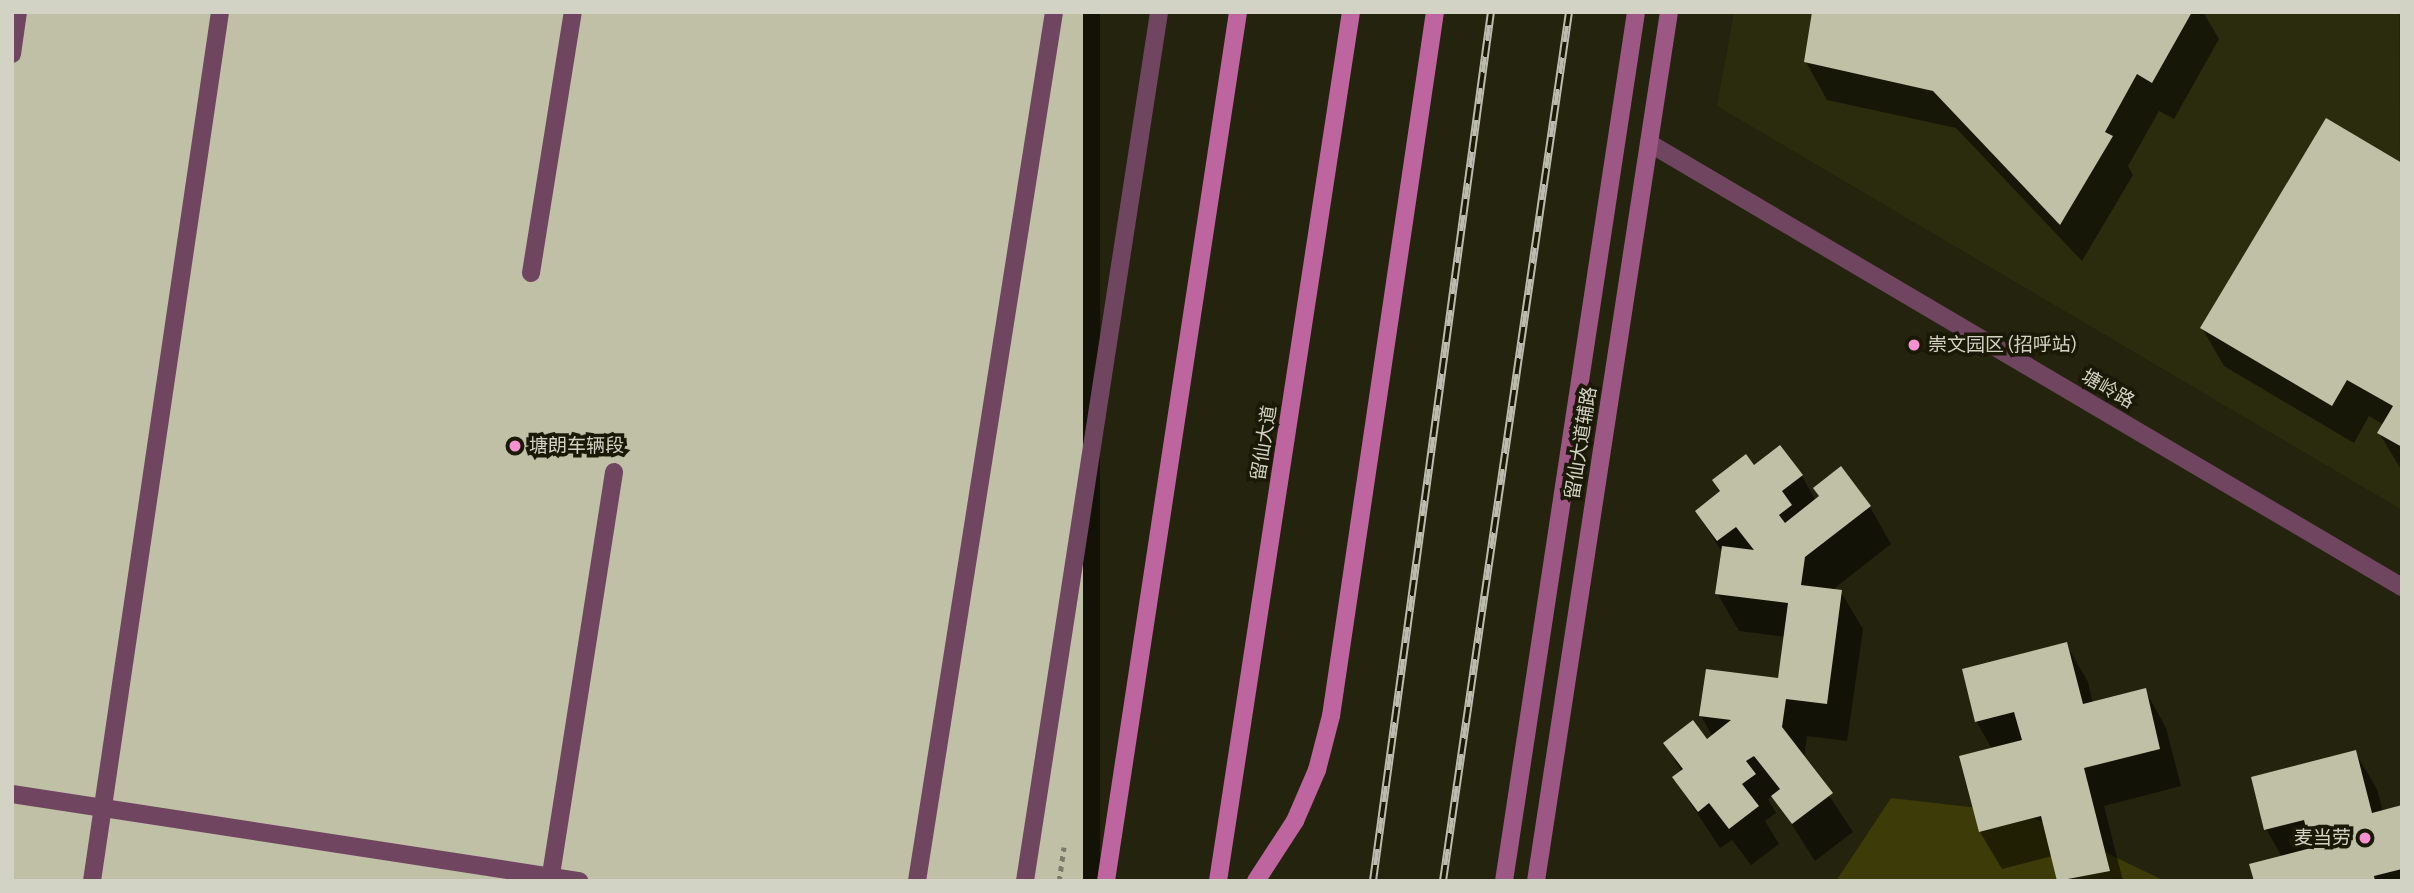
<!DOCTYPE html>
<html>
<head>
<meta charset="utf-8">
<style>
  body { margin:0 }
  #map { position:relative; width:2414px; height:893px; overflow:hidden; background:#23230e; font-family:Bitter,"Noto Sans SC",serif }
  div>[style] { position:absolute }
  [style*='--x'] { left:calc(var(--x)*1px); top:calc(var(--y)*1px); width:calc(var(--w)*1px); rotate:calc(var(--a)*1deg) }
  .built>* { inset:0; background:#2b2b0e }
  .green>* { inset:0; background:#3d3b07 }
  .shadow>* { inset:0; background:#0007; transform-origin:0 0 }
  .building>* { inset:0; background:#bfc0a6; transform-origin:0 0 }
  .path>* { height:4.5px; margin-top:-2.25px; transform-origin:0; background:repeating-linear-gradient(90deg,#7a7a69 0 5px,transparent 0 10px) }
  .lane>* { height:18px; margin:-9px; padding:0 9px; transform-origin:9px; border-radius:9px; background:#704560 }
  .street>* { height:18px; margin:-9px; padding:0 9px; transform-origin:9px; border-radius:9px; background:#704560 }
  .secondary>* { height:18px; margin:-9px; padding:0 9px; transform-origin:9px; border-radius:9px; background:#9c5784 }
  .primary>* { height:18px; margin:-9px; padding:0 9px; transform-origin:9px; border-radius:9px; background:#be649f }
  .rail>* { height:8px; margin-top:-4px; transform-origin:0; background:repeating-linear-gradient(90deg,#1a1906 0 16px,#bcbcae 0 32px); box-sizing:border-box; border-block:2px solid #bcbcae }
  .dots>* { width:19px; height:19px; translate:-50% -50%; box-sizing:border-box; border:4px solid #1a1906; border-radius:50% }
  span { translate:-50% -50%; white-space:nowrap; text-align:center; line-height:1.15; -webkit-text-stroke:7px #1a1906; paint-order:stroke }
  .poi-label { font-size:19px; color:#d2d2c5 }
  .left { translate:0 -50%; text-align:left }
  .right { translate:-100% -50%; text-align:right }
  .street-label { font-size:19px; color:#d2d2c5 }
  .frame { position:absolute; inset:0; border:14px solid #d2d2c5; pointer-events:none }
</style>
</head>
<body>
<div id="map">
  <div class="built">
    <div style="clip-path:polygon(1734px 12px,2399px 12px,2402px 510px,1717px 106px)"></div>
  </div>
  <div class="green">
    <div style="clip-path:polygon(1891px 798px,2023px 813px,2165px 881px,1836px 881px)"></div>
  </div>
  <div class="shadow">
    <div style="left:12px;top:12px;width:1088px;height:869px"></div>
    <div style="clip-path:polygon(1814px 12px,2203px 12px,2219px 39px,2174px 119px,2159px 111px,2128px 166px,2133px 175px,2082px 261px,1956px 128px,1827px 100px,1806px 62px)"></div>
    <div style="clip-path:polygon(2402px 165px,2402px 471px,2379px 433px,2384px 425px,2369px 416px,2354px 443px,2224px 366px,2202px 328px)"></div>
    <div style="clip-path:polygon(1754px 467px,1802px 476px,1816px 501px,1870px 507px,1891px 544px,1831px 591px,1841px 592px,1863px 629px,1847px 741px,1807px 736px,1804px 758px,1853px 832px,1815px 861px,1773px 795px,1768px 799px,1776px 813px,1765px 821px,1779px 844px,1751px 865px,1732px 840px,1720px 848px,1674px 778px,1682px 772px,1665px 744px,1707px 741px,1713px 737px,1701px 716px,1779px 680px,1785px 637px,1739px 631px,1717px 593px,1723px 554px,1697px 511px,1721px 493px,1714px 481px)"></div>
    <div style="clip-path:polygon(2066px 644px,2088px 682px,2093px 704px,2145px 690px,2166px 728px,2181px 786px,2104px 806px,2123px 881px,2059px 881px,2052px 856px,2002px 869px,1980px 832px,1992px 749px,1976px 721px)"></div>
    <div style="clip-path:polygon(2355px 752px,2377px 789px,2383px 812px,2402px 806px,2402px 881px,2255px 881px,2282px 857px,2266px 829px)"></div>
  </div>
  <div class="building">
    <div style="left:12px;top:12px;width:1071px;height:869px"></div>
    <div style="clip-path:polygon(1812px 12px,2192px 12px,2152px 83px,2137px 74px,2105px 132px,2113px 136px,2060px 225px,1933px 91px,1804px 62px)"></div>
    <div style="clip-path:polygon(2326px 118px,2402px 163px,2402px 447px,2377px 433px,2393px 406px,2347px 380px,2332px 406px,2200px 328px)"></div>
    <div style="clip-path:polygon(1780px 445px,1803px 475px,1782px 491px,1792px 505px,1779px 515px,1785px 523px,1819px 496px,1813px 488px,1841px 466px,1871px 506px,1805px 557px,1801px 585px,1842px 590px,1827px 704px,1786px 699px,1782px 727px,1833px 793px,1792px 824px,1771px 796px,1780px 789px,1754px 756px,1746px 761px,1756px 774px,1742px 784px,1759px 806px,1729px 829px,1709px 803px,1698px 812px,1672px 777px,1683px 769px,1663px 743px,1693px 720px,1707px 739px,1731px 720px,1699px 716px,1706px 669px,1778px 678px,1788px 603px,1715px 594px,1722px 546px,1754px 550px,1736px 527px,1717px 541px,1695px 511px,1720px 491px,1712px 480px,1746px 454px,1754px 465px)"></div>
    <div style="clip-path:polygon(2067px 642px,2083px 704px,2146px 688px,2160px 749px,2084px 768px,2110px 871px,2057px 881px,2041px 816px,1979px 832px,1959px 756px,2022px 740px,2014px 712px,1975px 722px,1962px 669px)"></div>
    <div style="clip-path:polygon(2356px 750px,2372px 813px,2402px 805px,2402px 869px,2374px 876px,2375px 881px,2254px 881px,2249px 864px,2311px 848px,2304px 820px,2264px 830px,2251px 777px)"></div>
  </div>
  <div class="path">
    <div style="--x:1059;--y:881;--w:34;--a:-82"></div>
  </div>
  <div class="lane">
    <div style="--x:12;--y:54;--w:42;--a:-81.9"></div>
    <div style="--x:550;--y:881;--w:414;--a:-81.1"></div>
  </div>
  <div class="street">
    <div style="--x:1649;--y:143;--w:874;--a:30.53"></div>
    <div style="--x:531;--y:273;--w:264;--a:-80.9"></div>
    <div style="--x:12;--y:794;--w:574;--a:8.72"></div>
    <div style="--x:92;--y:881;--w:878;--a:-81.62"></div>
    <div style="--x:917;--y:881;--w:880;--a:-81.04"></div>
    <div style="--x:1025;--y:881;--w:879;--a:-81.23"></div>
  </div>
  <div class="secondary">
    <div style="--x:1504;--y:881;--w:879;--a:-81.36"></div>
    <div style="--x:1536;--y:881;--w:879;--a:-81.3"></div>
  </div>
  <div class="primary">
    <div style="--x:1106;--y:881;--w:879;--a:-81.36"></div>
    <div style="--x:1218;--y:881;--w:879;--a:-81.3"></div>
    <div style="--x:1256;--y:881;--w:72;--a:-57"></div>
    <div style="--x:1295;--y:821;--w:56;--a:-66.7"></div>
    <div style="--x:1317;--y:770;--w:56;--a:-75.5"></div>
    <div style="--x:1331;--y:716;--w:712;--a:-81.6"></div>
  </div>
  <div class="rail">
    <div style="--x:1373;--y:881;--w:877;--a:-82.27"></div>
    <div style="--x:1443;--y:881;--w:878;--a:-81.75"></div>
  </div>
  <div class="dots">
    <div style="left:1914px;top:345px;background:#f590d1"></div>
    <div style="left:515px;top:446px;background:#f590d1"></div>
    <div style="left:2365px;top:838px;background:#f590d1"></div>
  </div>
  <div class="poi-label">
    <span class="left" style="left:1928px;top:345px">崇文园区 (招呼站)</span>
    <span class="left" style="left:529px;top:446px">塘朗车辆段</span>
    <span class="right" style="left:2351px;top:838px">麦当劳</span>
  </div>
  <div class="street-label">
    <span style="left:2108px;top:389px;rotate:30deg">塘岭路</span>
    <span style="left:1264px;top:443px;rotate:-81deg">留仙大道</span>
    <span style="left:1581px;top:443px;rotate:-81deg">留仙大道辅路</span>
  </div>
  <div class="frame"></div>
</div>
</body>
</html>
